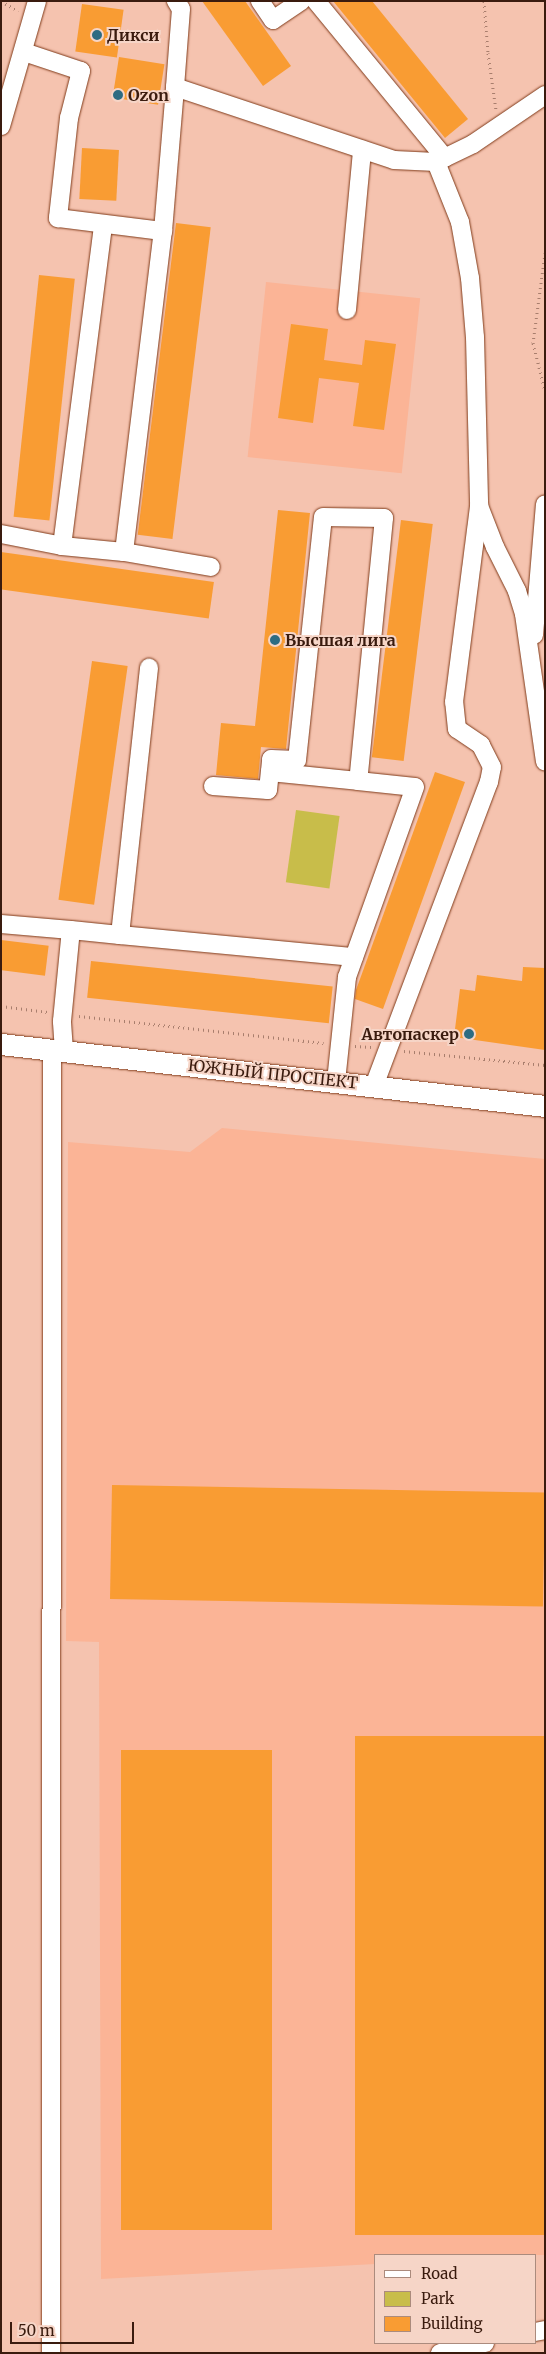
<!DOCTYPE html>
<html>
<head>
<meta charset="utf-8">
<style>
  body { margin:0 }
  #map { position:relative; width:546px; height:2354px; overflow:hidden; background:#f5c3af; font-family:Merriweather,serif }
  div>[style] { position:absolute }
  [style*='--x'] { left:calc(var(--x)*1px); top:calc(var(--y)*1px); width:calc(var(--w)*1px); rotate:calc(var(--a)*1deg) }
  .built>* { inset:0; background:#fbb496; transform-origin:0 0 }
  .green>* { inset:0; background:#c8bd4a; transform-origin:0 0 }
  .building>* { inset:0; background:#f99c33; transform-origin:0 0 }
  .path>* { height:3px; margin-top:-1.5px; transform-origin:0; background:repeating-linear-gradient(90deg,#a87e6d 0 1px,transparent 0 5px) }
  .roads { filter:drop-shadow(0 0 1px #803b1a) drop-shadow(0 0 1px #803b1a) }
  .minor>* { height:18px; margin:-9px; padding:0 9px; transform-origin:9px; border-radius:9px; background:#fff }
  .major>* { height:21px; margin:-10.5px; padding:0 10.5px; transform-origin:10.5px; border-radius:10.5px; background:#fff }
  .dots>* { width:14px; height:14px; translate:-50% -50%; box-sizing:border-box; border:2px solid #f6d5c7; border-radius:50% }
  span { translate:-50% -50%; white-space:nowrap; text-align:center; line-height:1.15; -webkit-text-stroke:4px #f6d5c7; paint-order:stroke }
  .poi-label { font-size:16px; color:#3a1b0e; font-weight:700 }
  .left { translate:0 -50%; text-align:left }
  .right { translate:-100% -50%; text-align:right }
  .street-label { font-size:16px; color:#3a1b0e }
  .frame { position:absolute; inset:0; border:2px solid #3a1b0e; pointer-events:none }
  .legend { position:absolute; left:374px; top:2254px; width:162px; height:90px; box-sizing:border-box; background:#f6d5c7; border:1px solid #ab8b7d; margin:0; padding:6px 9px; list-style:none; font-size:15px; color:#3a1b0e }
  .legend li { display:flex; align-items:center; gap:10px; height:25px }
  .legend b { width:25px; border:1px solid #ab8b7d }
  .scale { position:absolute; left:10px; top:2322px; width:124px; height:22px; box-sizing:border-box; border:2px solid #3a1b0e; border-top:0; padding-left:6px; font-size:15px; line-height:18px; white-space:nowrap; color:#3a1b0e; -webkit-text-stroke:4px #f6d5c7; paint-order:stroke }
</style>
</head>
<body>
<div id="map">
  <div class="built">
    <div style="left:266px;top:282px;width:155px;height:176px;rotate:6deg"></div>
    <div style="clip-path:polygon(222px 1128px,545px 1159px,545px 2255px,375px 2255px,375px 2264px,101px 2279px,99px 1642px,66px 1641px,68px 1142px,190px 1152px)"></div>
  </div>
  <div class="green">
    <div style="left:296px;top:810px;width:44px;height:73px;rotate:8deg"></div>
  </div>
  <div class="building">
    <div style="clip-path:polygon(202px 1px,245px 1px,291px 66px,263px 86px)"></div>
    <div style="clip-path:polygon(333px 1px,372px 1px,468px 119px,445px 138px)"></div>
    <div style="left:82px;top:4px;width:42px;height:48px;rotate:8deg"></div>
    <div style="left:119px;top:57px;width:46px;height:41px;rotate:9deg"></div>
    <div style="left:82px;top:148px;width:37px;height:51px;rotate:3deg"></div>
    <div style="left:176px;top:223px;width:35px;height:314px;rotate:7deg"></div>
    <div style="left:39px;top:275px;width:36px;height:243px;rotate:6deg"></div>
    <div style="clip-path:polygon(291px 324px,328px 329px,324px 360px,362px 365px,365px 340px,396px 344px,384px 430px,353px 426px,359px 383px,319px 378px,313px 423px,278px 418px)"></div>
    <div style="clip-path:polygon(278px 510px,310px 513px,286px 749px,261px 747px,258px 779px,216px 775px,221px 723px,255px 726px)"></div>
    <div style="left:401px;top:520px;width:32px;height:239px;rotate:7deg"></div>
    <div style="left:1px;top:552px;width:215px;height:37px;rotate:8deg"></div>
    <div style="left:92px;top:661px;width:36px;height:241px;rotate:8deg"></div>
    <div style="clip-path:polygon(435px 772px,465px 782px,383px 1009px,355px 999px,356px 990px)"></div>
    <div style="left:1px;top:940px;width:48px;height:30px;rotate:7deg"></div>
    <div style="left:91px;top:961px;width:243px;height:37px;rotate:6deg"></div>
    <div style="clip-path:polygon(523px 967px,545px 968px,545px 1050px,454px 1037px,460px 989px,475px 991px,477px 975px,522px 981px)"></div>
    <div style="left:112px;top:1485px;width:433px;height:114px;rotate:1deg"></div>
    <div style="left:545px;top:1736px;width:499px;height:190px;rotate:90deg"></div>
    <div style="left:121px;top:1750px;width:151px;height:480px"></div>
  </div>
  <div class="path">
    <div style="--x:1;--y:1;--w:20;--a:30"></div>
    <div style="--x:484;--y:1;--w:52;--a:85.6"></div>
    <div style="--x:488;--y:53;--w:58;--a:82"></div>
    <div style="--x:545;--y:253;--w:91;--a:97.6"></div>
    <div style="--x:533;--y:343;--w:49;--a:76"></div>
    <div style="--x:1;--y:1006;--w:47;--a:7.3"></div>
    <div style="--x:79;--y:1016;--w:246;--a:6.3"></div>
    <div style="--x:355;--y:1046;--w:16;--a:4"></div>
    <div style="--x:404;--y:1051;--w:142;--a:5.7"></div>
  </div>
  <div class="roads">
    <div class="minor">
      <div style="--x:176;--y:1;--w:9;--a:58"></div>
      <div style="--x:181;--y:9;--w:78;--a:94.4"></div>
      <div style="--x:175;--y:87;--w:231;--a:18.4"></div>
      <div style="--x:394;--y:160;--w:42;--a:2.7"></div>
      <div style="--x:436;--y:162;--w:41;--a:-25.9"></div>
      <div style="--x:473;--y:144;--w:87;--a:-34.2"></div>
      <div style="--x:260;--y:1;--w:23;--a:56"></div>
      <div style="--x:273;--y:20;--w:34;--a:-34"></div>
      <div style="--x:316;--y:1;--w:203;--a:50.6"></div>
      <div style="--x:24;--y:52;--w:60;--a:18.4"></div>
      <div style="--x:81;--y:71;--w:49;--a:104.3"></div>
      <div style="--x:69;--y:118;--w:101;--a:96.3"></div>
      <div style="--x:58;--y:218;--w:106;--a:7.1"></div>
      <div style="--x:1;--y:126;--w:130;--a:-73.9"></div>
      <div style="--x:436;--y:162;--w:65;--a:68.2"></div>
      <div style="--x:460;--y:222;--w:57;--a:79.9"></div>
      <div style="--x:470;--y:278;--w:59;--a:85.2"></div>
      <div style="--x:475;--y:337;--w:169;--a:88.6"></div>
      <div style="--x:479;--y:506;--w:44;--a:68.7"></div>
      <div style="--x:495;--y:547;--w:49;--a:63.4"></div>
      <div style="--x:517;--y:591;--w:24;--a:73"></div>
      <div style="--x:524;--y:614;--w:149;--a:81.9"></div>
      <div style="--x:347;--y:310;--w:161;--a:-84.6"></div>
      <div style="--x:1;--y:534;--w:62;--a:11.1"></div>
      <div style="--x:62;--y:546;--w:62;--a:5.5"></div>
      <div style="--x:124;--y:552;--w:88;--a:9.8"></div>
      <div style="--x:62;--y:546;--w:324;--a:-82.7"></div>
      <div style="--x:124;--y:552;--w:323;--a:-83.1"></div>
      <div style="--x:163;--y:231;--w:144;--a:-85.2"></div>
      <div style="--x:534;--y:635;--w:131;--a:-85.2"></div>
      <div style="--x:270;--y:772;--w:88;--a:5.8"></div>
      <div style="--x:213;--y:786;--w:55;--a:4.2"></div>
      <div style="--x:268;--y:790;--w:31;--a:-84"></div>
      <div style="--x:271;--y:759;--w:26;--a:2"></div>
      <div style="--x:297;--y:760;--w:244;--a:-83.9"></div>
      <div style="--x:323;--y:517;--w:61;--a:0.9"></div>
      <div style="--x:384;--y:518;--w:264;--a:95.6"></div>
      <div style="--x:358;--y:781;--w:57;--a:6"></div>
      <div style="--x:415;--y:787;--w:202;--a:109.7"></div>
      <div style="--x:347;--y:977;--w:105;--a:96"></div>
      <div style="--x:1;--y:924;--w:70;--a:4.9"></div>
      <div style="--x:120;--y:935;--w:235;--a:5.4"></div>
      <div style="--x:64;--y:1051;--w:30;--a:-94"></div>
      <div style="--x:62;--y:1021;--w:91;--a:-84.4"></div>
      <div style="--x:71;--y:930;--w:49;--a:5.8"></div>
      <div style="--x:120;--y:935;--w:269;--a:-83.8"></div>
      <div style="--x:374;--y:1086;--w:325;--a:-69.3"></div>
      <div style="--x:489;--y:782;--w:15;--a:-79"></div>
      <div style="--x:492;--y:767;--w:25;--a:-117"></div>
      <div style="--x:481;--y:745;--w:29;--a:-146"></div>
      <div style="--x:457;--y:729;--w:27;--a:-96"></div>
      <div style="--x:454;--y:702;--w:198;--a:-82.7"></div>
      <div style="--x:535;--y:2332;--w:10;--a:-11"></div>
      <div style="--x:51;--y:2353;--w:1304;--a:-89.96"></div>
      <div style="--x:440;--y:2353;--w:46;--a:-12.5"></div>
    </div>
    <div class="major">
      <div style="--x:1;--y:1044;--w:548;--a:6.5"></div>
    </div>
  </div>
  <div class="dots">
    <div style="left:97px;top:35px;background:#2e6c82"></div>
    <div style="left:118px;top:95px;background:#2e6c82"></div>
    <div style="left:275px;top:640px;background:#2e6c82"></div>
    <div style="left:469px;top:1034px;background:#2e6c82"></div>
  </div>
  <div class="poi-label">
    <span class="left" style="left:107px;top:35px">Дикси</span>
    <span class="left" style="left:128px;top:95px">Ozon</span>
    <span class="left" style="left:285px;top:640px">Высшая лига</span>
    <span class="right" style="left:459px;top:1034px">Автопаскер</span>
  </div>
  <div class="street-label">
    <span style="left:273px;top:1074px;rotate:6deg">ЮЖНЫЙ ПРОСПЕКТ</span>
  </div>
  <div class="frame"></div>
  <ul class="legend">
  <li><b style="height:6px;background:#fff"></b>Road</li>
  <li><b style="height:14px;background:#c8bd4a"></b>Park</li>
  <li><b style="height:14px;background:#f99c33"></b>Building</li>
  </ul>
  <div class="scale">50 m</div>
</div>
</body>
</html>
